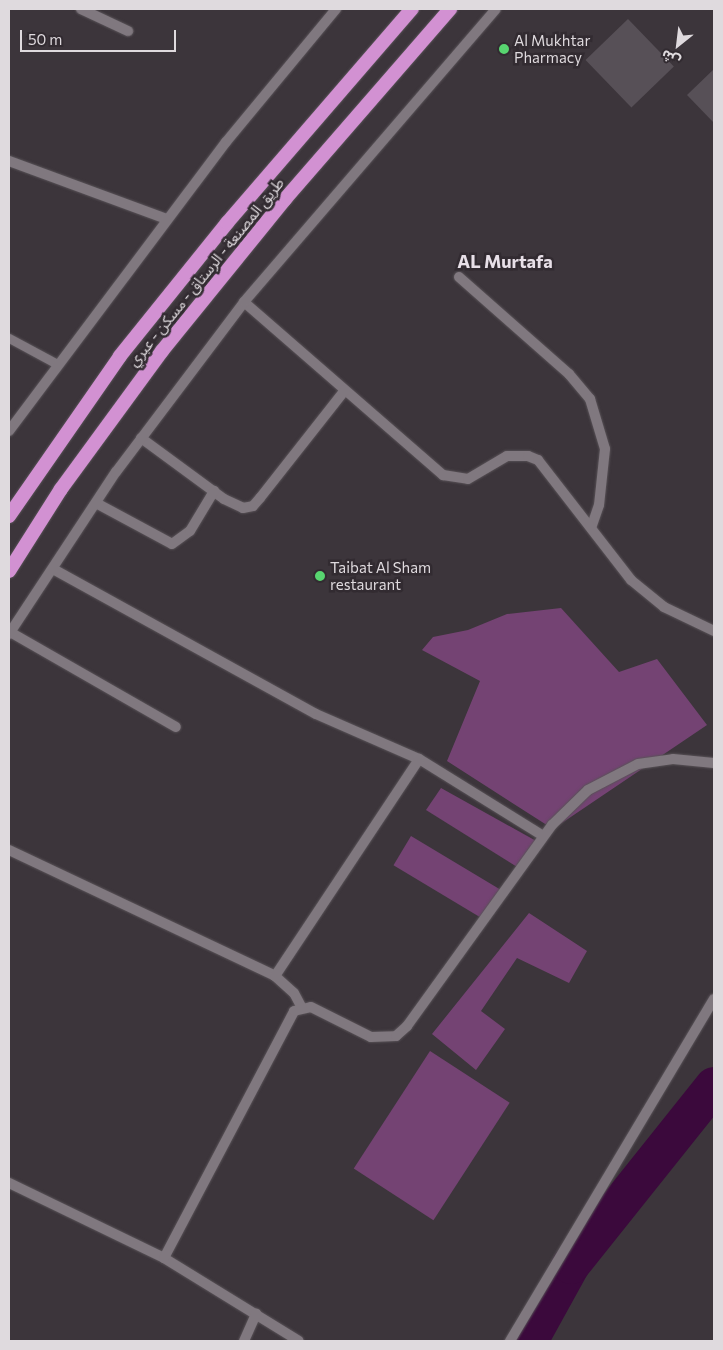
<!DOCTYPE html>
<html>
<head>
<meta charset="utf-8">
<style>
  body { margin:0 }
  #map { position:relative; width:723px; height:1350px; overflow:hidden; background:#3c353b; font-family:Commissioner,"Noto Sans Arabic",sans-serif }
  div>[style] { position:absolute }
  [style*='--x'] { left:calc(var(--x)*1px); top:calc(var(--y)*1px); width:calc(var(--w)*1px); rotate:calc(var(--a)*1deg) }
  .green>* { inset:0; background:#744373; transform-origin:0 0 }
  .river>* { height:38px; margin:-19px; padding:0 19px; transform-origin:19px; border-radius:19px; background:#3b093c }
  .building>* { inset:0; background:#575057; transform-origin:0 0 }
  .roads { filter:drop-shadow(0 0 1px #585257) drop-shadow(0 0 1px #585257) }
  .service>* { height:9px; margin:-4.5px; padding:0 4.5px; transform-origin:4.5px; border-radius:4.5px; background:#80787f }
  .minor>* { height:10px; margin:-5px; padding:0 5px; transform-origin:5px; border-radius:5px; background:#80787f }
  .tertiary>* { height:10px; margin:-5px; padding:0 5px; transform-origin:5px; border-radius:5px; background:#80787f }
  .trunk>* { height:14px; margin:-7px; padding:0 7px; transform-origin:7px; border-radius:7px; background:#d291d2 }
  .dots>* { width:14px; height:14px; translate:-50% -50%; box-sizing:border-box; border:2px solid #322b31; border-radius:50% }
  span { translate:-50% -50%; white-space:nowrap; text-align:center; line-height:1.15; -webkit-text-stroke:5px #322b31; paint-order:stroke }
  .poi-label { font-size:15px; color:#dfdade }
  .left { translate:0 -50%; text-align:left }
  .street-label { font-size:15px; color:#dfdade }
  .quarter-label { font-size:18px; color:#e8e0e8; font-weight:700 }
  .frame { position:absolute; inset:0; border:10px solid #dfdade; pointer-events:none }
  .north { position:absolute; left:653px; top:20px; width:50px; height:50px; -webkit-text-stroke:4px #322b31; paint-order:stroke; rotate:209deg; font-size:14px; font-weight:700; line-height:20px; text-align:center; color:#dfdade }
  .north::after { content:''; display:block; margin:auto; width:18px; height:22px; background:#dfdade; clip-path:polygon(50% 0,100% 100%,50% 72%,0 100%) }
  .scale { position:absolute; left:20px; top:30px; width:156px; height:22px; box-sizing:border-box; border:2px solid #dfdade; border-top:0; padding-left:6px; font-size:15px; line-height:18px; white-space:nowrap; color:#dfdade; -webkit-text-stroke:4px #322b31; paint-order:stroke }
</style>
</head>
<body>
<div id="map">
  <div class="green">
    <div style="clip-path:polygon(561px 608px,619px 672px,657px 659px,707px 725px,553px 829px,447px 761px,480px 681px,422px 650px,433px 637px,468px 630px,507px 614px)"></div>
    <div style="clip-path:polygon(441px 788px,538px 842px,522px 870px,426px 810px)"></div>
    <div style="left:411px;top:836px;width:106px;height:34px;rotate:31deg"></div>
    <div style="clip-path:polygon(529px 913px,587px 951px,569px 983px,517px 958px,481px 1011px,505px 1029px,476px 1070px,432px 1034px)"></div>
    <div style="left:430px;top:1051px;width:95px;height:140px;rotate:33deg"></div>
  </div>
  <div class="river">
    <div style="--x:529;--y:1341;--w:87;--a:-61.1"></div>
    <div style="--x:571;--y:1265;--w:229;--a:-51.4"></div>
  </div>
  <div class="building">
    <div style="left:628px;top:19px;width:66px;height:59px;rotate:46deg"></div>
    <div style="clip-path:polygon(714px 69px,714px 123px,687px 95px)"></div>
  </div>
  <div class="roads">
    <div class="service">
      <div style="--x:9;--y:338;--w:55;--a:28.4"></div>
    </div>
    <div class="minor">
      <div style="--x:81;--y:9;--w:52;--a:25.1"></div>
      <div style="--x:9;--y:161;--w:168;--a:20.2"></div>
      <div style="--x:459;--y:277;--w:147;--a:41.4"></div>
      <div style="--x:569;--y:374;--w:33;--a:50"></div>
      <div style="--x:590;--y:399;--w:52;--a:73.3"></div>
      <div style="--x:605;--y:449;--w:56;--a:96.1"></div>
      <div style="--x:599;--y:505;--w:24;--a:109"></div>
      <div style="--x:244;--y:302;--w:264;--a:41"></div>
      <div style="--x:443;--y:475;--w:25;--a:9"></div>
      <div style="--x:468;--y:479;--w:45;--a:-30.5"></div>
      <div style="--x:507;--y:456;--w:21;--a:0"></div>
      <div style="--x:528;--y:456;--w:11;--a:22"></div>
      <div style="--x:538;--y:460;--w:152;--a:52.2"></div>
      <div style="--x:631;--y:580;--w:43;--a:39.3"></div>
      <div style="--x:664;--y:607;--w:55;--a:25.6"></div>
      <div style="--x:141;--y:438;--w:103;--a:36.3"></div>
      <div style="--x:224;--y:499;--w:21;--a:25"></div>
      <div style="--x:243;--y:508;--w:10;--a:-11"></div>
      <div style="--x:253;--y:506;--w:11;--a:-49"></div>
      <div style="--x:260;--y:498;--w:137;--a:-51.8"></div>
      <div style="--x:96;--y:503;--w:86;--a:28.3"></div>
      <div style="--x:172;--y:544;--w:22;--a:-36"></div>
      <div style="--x:190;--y:531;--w:47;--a:-59"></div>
      <div style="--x:53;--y:569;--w:300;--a:28.9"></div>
      <div style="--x:316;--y:714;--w:112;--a:23.6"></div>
      <div style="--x:419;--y:759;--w:146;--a:31.8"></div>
      <div style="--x:10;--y:632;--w:191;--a:29.8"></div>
      <div style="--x:9;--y:850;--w:294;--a:25.3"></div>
      <div style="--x:275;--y:976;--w:25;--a:42"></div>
      <div style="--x:294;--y:993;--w:17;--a:62"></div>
      <div style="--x:275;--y:976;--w:260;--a:-56.4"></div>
      <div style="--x:9;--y:1183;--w:172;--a:25.8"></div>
      <div style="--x:164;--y:1258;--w:158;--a:31.6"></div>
      <div style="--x:164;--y:1258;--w:279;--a:-62.2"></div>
      <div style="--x:294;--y:1011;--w:17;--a:-13"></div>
      <div style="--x:311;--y:1007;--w:67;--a:26.6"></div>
      <div style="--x:371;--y:1037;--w:25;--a:-2"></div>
      <div style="--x:396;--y:1036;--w:15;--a:-42"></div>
      <div style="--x:407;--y:1026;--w:248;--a:-54.2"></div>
      <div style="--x:552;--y:825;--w:50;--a:-44.2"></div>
      <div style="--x:588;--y:790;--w:56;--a:-27.5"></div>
      <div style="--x:638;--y:764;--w:35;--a:-8"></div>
      <div style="--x:673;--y:759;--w:41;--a:5.6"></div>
      <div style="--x:244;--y:1341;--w:30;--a:-66"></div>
    </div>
    <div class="tertiary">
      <div style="--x:9;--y:431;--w:361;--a:-53.1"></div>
      <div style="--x:226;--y:142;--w:173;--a:-50.4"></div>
      <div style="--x:9;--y:634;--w:194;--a:-56.6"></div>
      <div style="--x:116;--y:472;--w:213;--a:-53"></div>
      <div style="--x:244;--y:302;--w:386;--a:-49.3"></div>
      <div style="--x:510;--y:1341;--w:398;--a:-59.2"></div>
    </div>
    <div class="trunk">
      <div style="--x:9;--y:516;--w:195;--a:-55.2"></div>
      <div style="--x:120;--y:356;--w:171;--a:-51.2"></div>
      <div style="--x:227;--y:223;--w:283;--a:-49.2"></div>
      <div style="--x:9;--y:571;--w:97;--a:-57.6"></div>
      <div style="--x:61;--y:489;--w:171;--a:-53.8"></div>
      <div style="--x:162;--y:351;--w:196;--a:-51"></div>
      <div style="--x:285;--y:199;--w:252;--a:-49"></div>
    </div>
  </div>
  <div class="dots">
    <div style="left:504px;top:49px;background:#58d570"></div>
    <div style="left:320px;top:576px;background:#58d570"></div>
  </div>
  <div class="poi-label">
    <span class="left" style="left:514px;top:49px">Al Mukhtar<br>Pharmacy</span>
    <span class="left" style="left:330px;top:576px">Taibat Al Sham<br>restaurant</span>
  </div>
  <div class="street-label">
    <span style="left:206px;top:272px;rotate:-51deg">طريق المصنعة - الرستاق - مسكن - عبري</span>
  </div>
  <div class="quarter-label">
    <span style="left:505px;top:261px">AL Murtafa</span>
  </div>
  <div class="frame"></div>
  <div class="north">ش</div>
  <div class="scale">50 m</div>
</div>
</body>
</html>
